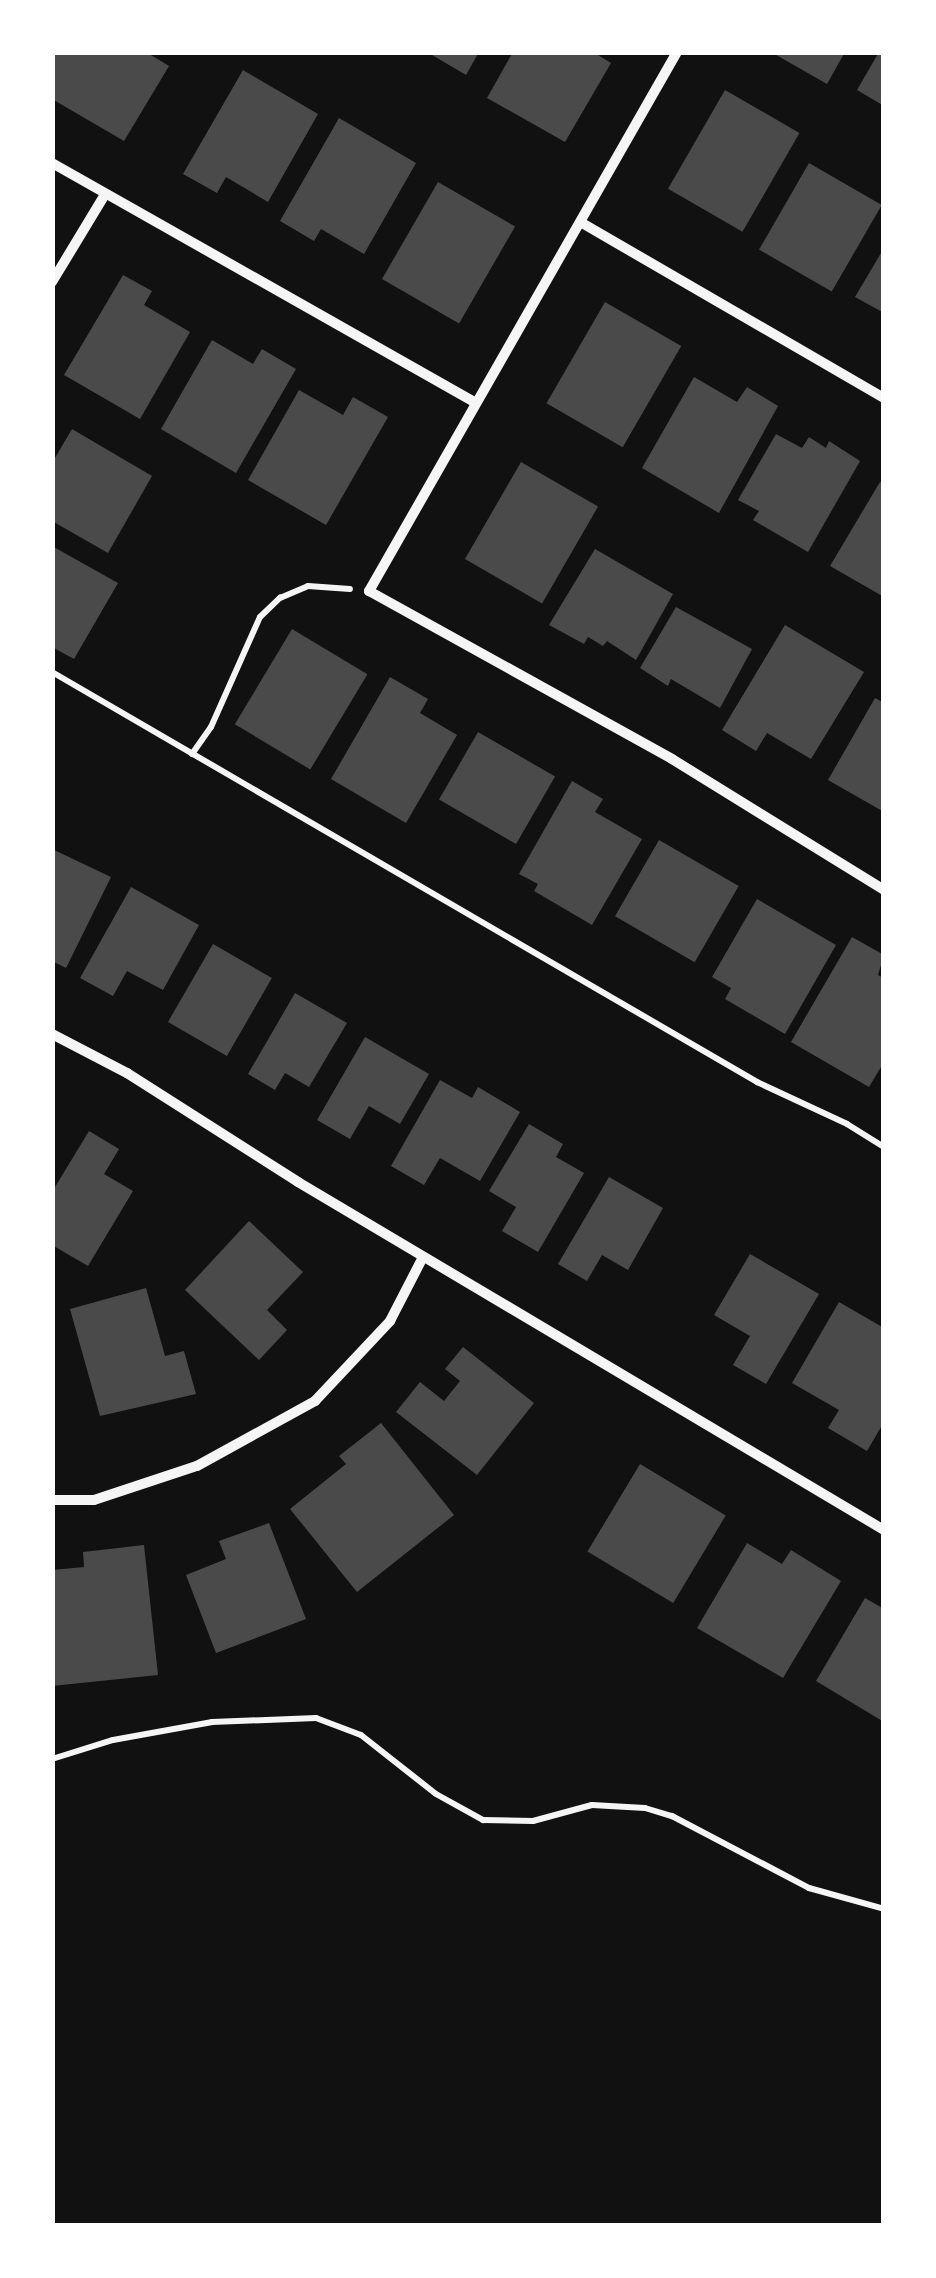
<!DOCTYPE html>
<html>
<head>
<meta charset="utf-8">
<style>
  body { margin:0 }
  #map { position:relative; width:936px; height:2278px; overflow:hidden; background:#111; font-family:"Playfair Display",serif }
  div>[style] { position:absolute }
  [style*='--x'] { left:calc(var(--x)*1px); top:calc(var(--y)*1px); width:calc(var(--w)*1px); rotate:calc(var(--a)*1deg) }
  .building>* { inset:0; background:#4a4a4a; transform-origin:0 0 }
  .path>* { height:6px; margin:-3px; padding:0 3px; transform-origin:3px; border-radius:3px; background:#f5f5f5 }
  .minor>* { height:10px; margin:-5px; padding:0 5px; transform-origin:5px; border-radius:5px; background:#f5f5f5 }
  span { translate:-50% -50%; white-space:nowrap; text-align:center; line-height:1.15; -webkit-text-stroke:10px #fff; paint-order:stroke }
  .frame { position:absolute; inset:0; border:55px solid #fff; pointer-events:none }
</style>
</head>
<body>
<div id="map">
  <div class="building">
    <div style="clip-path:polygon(52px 52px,146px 52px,169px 66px,124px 141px,52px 99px)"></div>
    <div style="clip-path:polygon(427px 52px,479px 52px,466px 75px)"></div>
    <div style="clip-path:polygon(513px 52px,593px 52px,611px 63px,565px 142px,487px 98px)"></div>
    <div style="clip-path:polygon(771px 52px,845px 52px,827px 84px)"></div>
    <div style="clip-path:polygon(879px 52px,884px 52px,884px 106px,857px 90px)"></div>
    <div style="clip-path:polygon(243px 70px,318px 114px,268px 202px,226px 177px,217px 193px,183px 174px)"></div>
    <div style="left:725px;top:90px;width:86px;height:114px;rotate:30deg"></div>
    <div style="clip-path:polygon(339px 118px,416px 163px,364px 254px,321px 229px,314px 241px,280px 221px)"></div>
    <div style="left:809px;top:163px;width:84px;height:100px;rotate:30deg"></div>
    <div style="left:438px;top:182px;width:89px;height:112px;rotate:30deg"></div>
    <div style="clip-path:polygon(884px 248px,884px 313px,855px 297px)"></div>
    <div style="clip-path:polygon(123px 275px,152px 291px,144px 305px,190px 332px,140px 419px,64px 375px)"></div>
    <div style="left:605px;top:302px;width:88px;height:117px;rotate:30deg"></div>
    <div style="clip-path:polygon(212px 340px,253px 364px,262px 349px,296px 369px,236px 473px,161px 429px)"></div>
    <div style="clip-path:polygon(694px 377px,737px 402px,747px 387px,778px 406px,719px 513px,642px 468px)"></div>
    <div style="clip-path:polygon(299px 390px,343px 415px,353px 397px,388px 417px,326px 525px,248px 480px)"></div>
    <div style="clip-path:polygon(72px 429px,152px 476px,108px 553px,52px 521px,52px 463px)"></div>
    <div style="clip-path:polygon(776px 434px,802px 448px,809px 437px,826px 448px,829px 441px,860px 461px,808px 552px,753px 520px,759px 511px,738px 500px)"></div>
    <div style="left:521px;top:462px;width:89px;height:112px;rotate:30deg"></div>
    <div style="clip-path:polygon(880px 482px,884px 484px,884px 597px,830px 566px)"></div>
    <div style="clip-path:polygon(52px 546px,118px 583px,74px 659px,52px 647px)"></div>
    <div style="clip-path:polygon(595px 549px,673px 594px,636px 660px,607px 641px,603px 646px,588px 637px,584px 644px,549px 625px)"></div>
    <div style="clip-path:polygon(676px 607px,752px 649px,720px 708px,671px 679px,668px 686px,640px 668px)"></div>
    <div style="clip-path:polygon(785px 625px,864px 672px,811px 759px,767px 733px,756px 751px,722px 730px)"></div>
    <div style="left:292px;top:629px;width:88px;height:111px;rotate:31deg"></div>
    <div style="clip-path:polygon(390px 677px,428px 699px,420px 713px,457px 735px,406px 823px,331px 779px)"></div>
    <div style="clip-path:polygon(875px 698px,884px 703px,884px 812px,828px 780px)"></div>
    <div style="left:478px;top:732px;width:89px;height:78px;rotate:30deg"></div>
    <div style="clip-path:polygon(572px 781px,603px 799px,595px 812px,642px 839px,592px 925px,534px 891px,538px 884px,519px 874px)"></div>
    <div style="left:659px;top:840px;width:92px;height:88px;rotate:30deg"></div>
    <div style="clip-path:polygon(52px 849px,111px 877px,66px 968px,52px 961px)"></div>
    <div style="clip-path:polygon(131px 887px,199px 925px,163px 990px,127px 971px,113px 996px,80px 978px)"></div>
    <div style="clip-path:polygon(757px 899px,836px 945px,785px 1034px,725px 999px,731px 988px,712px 977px)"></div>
    <div style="clip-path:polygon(852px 937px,884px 955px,878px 975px,884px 978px,884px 1062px,869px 1087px,791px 1042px)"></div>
    <div style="left:213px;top:944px;width:68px;height:90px;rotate:30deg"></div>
    <div style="clip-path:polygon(295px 993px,347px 1023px,309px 1087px,285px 1073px,275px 1090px,248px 1074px)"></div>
    <div style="clip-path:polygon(365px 1037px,429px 1074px,400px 1124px,369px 1106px,350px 1139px,317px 1120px)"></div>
    <div style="clip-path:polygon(440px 1080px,472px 1098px,478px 1087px,520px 1112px,480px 1181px,440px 1158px,424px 1185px,391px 1166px)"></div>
    <div style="clip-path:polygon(529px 1124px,563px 1144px,556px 1157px,584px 1173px,538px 1252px,502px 1231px,516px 1207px,489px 1191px)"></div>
    <div style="clip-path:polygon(89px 1131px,119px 1149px,104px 1174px,133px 1191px,88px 1266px,52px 1245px,52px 1192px)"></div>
    <div style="clip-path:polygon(609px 1177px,663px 1208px,628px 1270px,602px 1255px,587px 1281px,558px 1264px)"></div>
    <div style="clip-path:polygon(249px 1221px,303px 1272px,267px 1310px,287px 1330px,259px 1360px,185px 1290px)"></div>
    <div style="clip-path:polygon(750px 1254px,819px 1294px,766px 1384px,733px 1365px,750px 1336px,714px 1315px)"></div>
    <div style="clip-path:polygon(146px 1288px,165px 1356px,184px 1351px,196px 1394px,100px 1416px,70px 1309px)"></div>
    <div style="clip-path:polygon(839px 1302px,884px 1328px,884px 1422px,867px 1451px,828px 1428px,839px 1410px,792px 1383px)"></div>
    <div style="clip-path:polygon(463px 1347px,534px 1403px,477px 1475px,396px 1412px,420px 1382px,444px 1401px,460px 1381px,445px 1369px)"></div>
    <div style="clip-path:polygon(381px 1423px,454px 1515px,357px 1592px,290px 1509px,346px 1464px,339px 1456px)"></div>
    <div style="left:640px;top:1464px;width:100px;height:102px;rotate:31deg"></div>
    <div style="clip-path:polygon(269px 1523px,306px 1619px,216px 1653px,186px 1575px,226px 1559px,219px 1541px)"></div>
    <div style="clip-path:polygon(747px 1543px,782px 1564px,791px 1550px,841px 1581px,783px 1678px,697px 1628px)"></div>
    <div style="clip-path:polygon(144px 1545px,158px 1675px,52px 1686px,52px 1570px,84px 1567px,83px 1552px)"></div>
    <div style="clip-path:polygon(865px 1598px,884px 1609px,884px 1722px,816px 1681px)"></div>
  </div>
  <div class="path">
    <div style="--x:52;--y:672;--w:816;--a:30.18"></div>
    <div style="--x:757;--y:1082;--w:99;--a:25"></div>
    <div style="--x:847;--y:1124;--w:44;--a:31.9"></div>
    <div style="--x:192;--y:754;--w:33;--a:-55"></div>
    <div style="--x:211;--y:727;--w:120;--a:-66"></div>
    <div style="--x:260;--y:617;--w:28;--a:-44"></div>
    <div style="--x:280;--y:598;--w:30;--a:-23"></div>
    <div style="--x:308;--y:586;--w:42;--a:4.1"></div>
    <div style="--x:52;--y:1759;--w:64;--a:-17.3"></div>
    <div style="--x:113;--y:1740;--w:101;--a:-10.3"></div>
    <div style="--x:212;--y:1722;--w:104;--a:-2.2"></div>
    <div style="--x:316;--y:1718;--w:48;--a:20.7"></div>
    <div style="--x:361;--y:1735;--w:95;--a:38.2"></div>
    <div style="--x:436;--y:1794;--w:54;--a:29"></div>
    <div style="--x:483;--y:1820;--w:50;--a:1.1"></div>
    <div style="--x:533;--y:1821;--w:61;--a:-15.2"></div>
    <div style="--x:592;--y:1805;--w:53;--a:3.2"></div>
    <div style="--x:645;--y:1808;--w:28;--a:17"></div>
    <div style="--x:672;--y:1816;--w:155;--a:27.7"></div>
    <div style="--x:809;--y:1888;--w:78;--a:15.6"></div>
  </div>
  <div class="minor">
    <div style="--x:677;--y:52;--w:621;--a:119.74"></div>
    <div style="--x:369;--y:591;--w:346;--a:29"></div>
    <div style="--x:672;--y:759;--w:249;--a:31.7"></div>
    <div style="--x:52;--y:163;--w:485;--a:29.5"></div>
    <div style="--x:582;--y:223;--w:349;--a:30.1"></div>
    <div style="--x:52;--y:282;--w:100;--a:-58.8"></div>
    <div style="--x:52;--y:1034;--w:85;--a:27.5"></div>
    <div style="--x:127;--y:1073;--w:203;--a:32.5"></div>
    <div style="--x:298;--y:1182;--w:682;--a:30.7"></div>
    <div style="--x:52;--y:1500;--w:42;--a:0"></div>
    <div style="--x:94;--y:1500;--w:108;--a:-18.3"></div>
    <div style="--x:197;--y:1466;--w:135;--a:-28.8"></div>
    <div style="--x:315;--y:1401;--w:110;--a:-46.8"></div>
    <div style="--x:390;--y:1321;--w:72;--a:-62.7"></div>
  </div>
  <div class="frame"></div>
</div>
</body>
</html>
